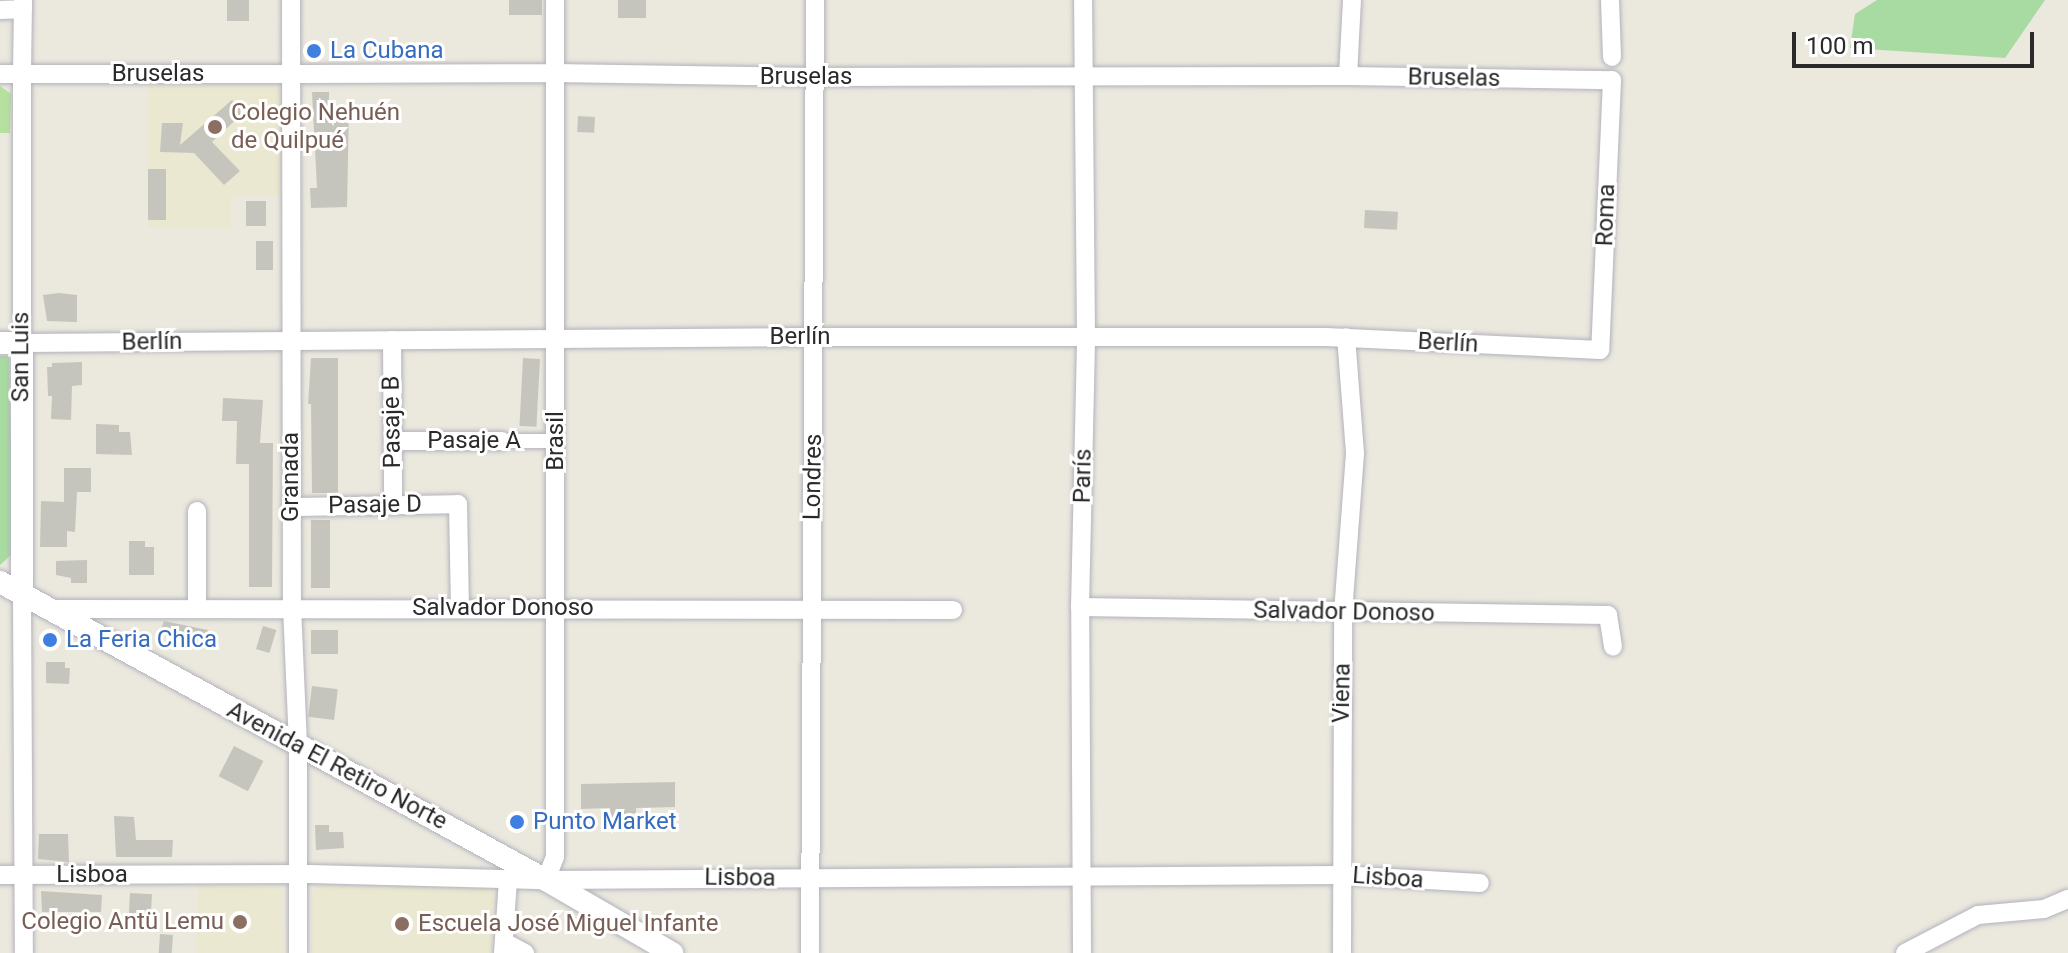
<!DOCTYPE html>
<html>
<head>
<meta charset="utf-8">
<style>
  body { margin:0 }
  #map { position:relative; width:2068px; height:953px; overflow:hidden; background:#ebe8de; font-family:Roboto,sans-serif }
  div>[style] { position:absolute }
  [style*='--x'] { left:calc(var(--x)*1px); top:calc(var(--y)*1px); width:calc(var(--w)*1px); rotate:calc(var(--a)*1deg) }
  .education>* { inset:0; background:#eae8d0 }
  .green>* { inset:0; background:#a8dba1 }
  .pitch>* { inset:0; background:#b5e09e }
  .building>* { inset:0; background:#c6c5bd; transform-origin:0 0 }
  .roads { filter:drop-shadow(0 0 2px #b2b2bc) drop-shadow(0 0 2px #b2b2bc) }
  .pedestrian>* { height:14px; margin:-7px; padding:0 7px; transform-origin:7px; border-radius:7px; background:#fff }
  .minor>* { height:18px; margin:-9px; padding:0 9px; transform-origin:9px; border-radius:9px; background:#fff }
  .tertiary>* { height:22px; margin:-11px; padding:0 11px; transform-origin:11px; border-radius:11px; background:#fff }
  .dots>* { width:22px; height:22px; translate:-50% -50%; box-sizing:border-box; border:4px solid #fff; border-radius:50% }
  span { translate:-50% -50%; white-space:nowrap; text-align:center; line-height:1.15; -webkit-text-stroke:6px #fff; paint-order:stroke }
  .shop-label { font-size:24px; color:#366cbe }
  .left { translate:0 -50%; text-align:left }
  .street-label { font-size:24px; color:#2a2a2a }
  .education-label { font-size:24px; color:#785e54 }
  .right { translate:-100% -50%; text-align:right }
  .scale { position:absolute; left:1792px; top:32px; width:242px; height:36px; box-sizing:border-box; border:4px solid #2a2a2a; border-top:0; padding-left:10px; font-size:24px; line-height:28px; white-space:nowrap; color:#2a2a2a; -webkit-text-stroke:6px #fff; paint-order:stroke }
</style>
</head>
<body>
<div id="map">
  <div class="education">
    <div style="clip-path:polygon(281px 85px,282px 195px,231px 195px,231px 227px,148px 227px,148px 86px)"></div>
    <div style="clip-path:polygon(198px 885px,279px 886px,282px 890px,283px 953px,196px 953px)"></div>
    <div style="clip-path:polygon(319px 885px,493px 886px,492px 953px,311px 953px,312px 895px)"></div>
  </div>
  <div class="green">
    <div style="clip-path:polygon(1877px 0,2045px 0,2005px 58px,1850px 48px,1855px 14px)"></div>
    <div style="clip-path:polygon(0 356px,9px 356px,13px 553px,0 565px)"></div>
  </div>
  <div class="pitch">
    <div style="clip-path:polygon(0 86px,11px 94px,10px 133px,0 133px)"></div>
  </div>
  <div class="building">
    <div style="left:227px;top:0;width:22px;height:21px"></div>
    <div style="left:509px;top:0;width:33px;height:15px"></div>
    <div style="left:618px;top:0;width:28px;height:18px"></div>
    <div style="clip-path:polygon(312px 92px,329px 92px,329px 108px,349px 107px,347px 207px,311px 208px,310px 188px,317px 188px)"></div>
    <div style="clip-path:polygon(232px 100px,244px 112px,212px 142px,240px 171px,224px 185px,194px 153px,160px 152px,162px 123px,183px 123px,180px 145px)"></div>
    <div style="left:578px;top:116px;width:17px;height:16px;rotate:3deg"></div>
    <div style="left:148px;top:169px;width:18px;height:51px"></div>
    <div style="left:246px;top:201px;width:20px;height:25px"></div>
    <div style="left:1365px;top:210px;width:33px;height:18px;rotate:3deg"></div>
    <div style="left:256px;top:241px;width:17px;height:29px"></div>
    <div style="clip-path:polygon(59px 293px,77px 295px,77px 322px,47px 321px,43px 295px)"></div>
    <div style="clip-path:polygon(311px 358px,338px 358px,338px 493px,312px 493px,311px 404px,308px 404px)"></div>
    <div style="left:523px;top:358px;width:17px;height:68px;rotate:3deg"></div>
    <div style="clip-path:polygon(82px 362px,82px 385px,72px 386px,71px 420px,51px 419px,52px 396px,48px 396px,47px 367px,52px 367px,52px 363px)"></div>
    <div style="clip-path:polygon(223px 398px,263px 400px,260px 443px,273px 443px,272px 587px,249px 587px,249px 464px,236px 464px,237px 421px,222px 421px)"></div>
    <div style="clip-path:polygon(96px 424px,119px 425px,119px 432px,130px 432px,132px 455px,96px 454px)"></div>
    <div style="clip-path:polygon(64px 468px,91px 468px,91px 492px,77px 492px,75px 532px,67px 531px,67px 547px,40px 547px,41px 501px,64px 502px)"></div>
    <div style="left:330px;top:520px;width:68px;height:19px;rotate:90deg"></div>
    <div style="clip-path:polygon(129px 541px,145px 541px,145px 547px,154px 547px,154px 575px,129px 575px)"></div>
    <div style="clip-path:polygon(87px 560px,87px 583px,71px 583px,71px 578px,56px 575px,56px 561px)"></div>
    <div style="clip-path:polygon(164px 621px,208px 630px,202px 649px,160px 633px)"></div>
    <div style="left:263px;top:626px;width:14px;height:24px;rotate:17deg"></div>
    <div style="left:311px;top:630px;width:27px;height:24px"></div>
    <div style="clip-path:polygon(46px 662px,65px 662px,65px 668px,70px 668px,69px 684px,46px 683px)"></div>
    <div style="left:312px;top:686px;width:26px;height:31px;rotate:7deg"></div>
    <div style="left:234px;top:746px;width:33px;height:34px;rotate:27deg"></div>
    <div style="clip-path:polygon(675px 782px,675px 807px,636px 808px,636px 817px,611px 818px,610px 808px,581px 809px,581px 784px)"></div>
    <div style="clip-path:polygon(114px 816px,134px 817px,136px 840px,173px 840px,172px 857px,116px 857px)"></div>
    <div style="clip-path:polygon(315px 825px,329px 825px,329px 832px,343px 832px,344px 848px,316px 850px)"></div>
    <div style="clip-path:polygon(39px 834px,68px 834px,69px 862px,38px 859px)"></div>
    <div style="clip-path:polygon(41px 891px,102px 895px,101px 912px,42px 912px)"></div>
    <div style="left:130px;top:893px;width:22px;height:23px;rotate:3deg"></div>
    <div style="left:160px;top:934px;width:13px;height:19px;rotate:4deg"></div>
  </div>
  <div class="roads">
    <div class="pedestrian">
      <div style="--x:502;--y:441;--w:54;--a:0"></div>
    </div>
    <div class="minor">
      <div style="--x:291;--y:0;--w:607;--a:89.91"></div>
      <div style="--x:292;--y:607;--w:138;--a:87.5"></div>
      <div style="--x:298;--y:745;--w:208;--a:90"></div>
      <div style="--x:1610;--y:0;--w:57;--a:88"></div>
      <div style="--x:0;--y:10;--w:23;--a:-2"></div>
      <div style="--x:0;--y:74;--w:306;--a:0"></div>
      <div style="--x:306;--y:74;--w:247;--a:-0.2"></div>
      <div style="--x:553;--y:73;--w:262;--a:0.9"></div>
      <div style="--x:815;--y:77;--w:533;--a:-0.11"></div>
      <div style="--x:1348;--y:76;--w:264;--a:0.9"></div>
      <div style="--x:1612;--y:80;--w:270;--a:92.5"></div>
      <div style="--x:1600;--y:350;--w:274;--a:-177.3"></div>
      <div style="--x:1326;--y:337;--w:512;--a:180"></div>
      <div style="--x:814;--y:337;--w:792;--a:179.57"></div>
      <div style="--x:22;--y:343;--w:269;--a:-90"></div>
      <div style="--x:22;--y:74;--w:74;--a:-89.2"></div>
      <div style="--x:1348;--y:76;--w:76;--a:-87"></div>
      <div style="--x:392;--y:340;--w:163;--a:89.6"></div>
      <div style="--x:393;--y:441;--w:109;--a:0"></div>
      <div style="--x:291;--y:507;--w:167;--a:-1"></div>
      <div style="--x:458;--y:504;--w:104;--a:88.9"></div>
      <div style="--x:197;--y:511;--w:96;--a:90"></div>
      <div style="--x:22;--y:595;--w:358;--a:89.7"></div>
      <div style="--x:1080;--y:607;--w:528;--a:0.87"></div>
      <div style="--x:1608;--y:615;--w:32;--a:81"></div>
      <div style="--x:52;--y:609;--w:901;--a:0.06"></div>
      <div style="--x:0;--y:875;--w:310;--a:-0.2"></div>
      <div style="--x:310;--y:874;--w:236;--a:1.5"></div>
      <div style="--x:546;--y:880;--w:794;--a:-0.36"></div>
      <div style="--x:1340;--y:875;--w:140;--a:3.3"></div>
      <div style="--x:546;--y:880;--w:25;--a:-69"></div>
      <div style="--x:555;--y:857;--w:857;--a:-90"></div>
      <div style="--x:504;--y:942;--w:24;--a:28"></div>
      <div style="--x:503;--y:953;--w:74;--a:-86.1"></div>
      <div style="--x:810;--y:953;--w:953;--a:-89.7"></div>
      <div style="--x:1082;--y:953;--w:346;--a:-90.3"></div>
      <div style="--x:1080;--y:607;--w:271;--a:-88.7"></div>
      <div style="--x:1086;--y:336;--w:336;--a:-90.5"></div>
      <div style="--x:1342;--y:953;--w:340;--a:-89.8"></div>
      <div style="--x:1343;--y:613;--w:160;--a:-85.7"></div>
      <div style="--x:1355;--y:453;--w:116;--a:-94.4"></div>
      <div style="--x:1905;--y:953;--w:82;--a:-27.5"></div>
      <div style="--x:1978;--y:915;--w:66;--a:-5.2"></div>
      <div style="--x:2044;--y:909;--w:26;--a:-23"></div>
    </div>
    <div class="tertiary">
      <div style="--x:0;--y:343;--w:22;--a:0"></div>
      <div style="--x:22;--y:343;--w:252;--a:90"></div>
      <div style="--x:0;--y:582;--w:622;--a:28.63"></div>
      <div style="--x:546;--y:880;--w:146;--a:30.1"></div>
    </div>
  </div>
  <div class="dots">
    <div style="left:314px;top:51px;background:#3f7fe0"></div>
    <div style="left:215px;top:127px;background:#8d6e63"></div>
    <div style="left:50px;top:640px;background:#3f7fe0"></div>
    <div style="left:517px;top:822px;background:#3f7fe0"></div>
    <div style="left:240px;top:922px;background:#8d6e63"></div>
    <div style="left:402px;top:924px;background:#8d6e63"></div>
  </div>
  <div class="shop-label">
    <span class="left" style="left:330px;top:51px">La Cubana</span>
    <span class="left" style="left:66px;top:640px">La Feria Chica</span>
    <span class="left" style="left:533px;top:822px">Punto Market</span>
  </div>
  <div class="street-label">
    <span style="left:158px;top:74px">Bruselas</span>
    <span style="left:806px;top:77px">Bruselas</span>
    <span style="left:1454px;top:78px;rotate:1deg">Bruselas</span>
    <span style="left:1606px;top:215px;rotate:-88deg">Roma</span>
    <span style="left:800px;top:337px">Berlín</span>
    <span style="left:152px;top:342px;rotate:-1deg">Berlín</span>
    <span style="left:1448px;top:343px;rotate:3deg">Berlín</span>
    <span style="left:21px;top:357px;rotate:-90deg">San Luis</span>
    <span style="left:392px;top:422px;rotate:-91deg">Pasaje B</span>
    <span style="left:474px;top:441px">Pasaje A</span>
    <span style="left:556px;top:441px;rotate:-90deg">Brasil</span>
    <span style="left:1083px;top:476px;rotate:-89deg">París</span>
    <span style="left:291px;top:477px;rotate:-90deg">Granada</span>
    <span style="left:813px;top:477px;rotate:-89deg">Londres</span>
    <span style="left:375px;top:505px;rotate:-1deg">Pasaje D</span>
    <span style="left:503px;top:608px">Salvador Donoso</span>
    <span style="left:1344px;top:612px;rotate:1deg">Salvador Donoso</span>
    <span style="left:1342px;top:693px;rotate:-89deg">Viena</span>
    <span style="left:337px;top:766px;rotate:28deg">Avenida El Retiro Norte</span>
    <span style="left:92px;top:875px">Lisboa</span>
    <span style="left:740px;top:878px;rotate:1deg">Lisboa</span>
    <span style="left:1388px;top:878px;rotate:4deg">Lisboa</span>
  </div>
  <div class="education-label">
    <span class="left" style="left:231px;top:127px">Colegio Nehuén<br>de Quilpué</span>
    <span class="right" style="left:224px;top:922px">Colegio Antü Lemu</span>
    <span class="left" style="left:418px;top:924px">Escuela José Miguel Infante</span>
  </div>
  <div class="scale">100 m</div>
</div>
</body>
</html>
